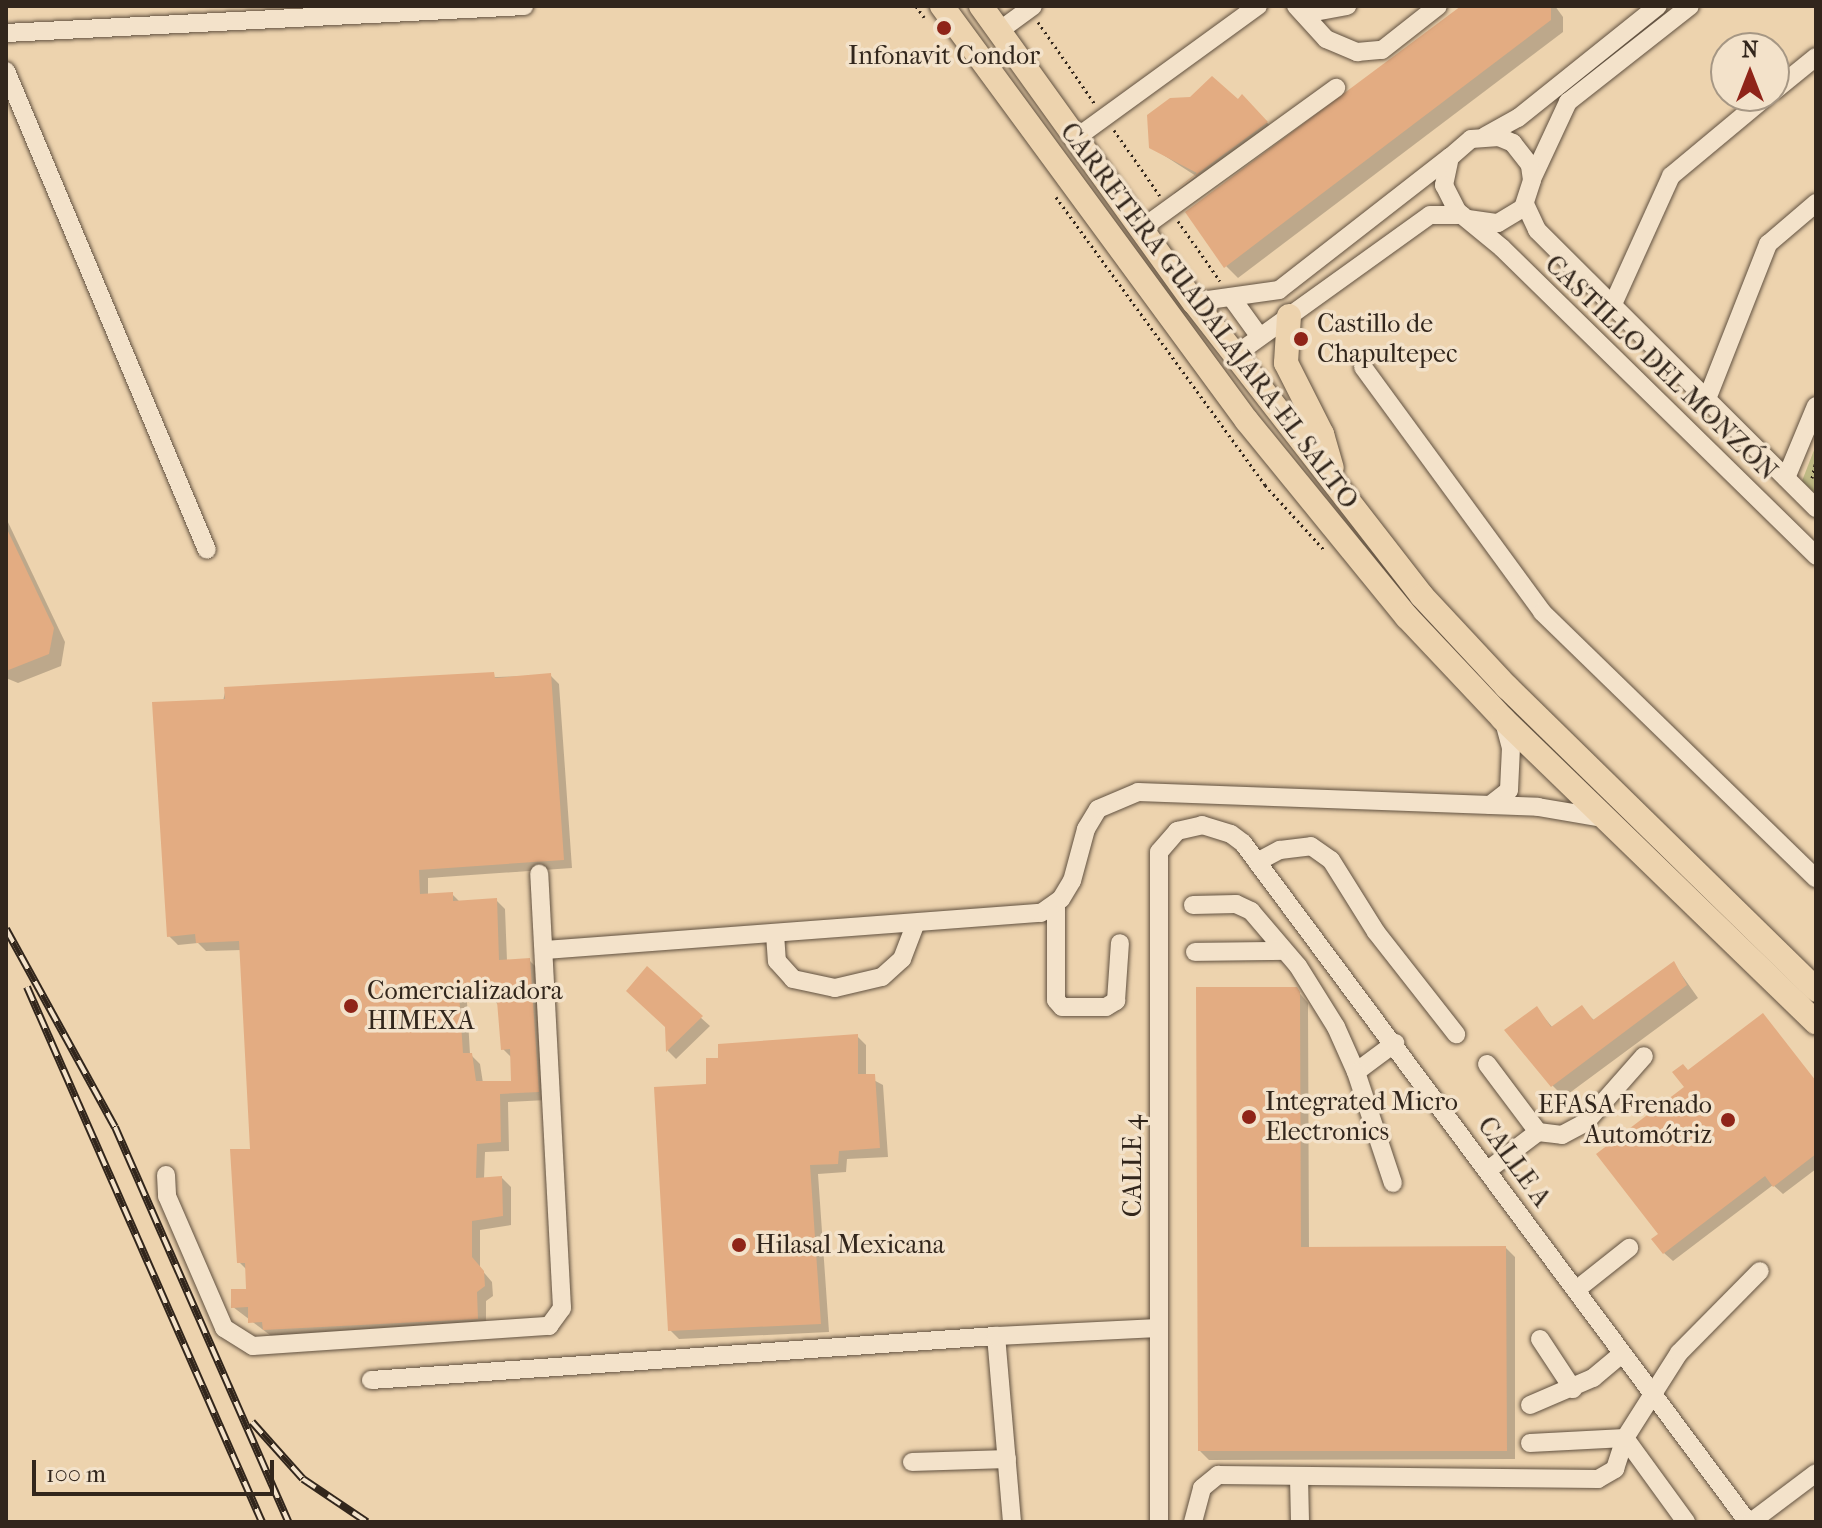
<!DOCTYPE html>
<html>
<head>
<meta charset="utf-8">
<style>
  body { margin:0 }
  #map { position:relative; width:1822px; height:1528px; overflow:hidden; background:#edd3ae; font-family:"IM FELL French Canon",serif }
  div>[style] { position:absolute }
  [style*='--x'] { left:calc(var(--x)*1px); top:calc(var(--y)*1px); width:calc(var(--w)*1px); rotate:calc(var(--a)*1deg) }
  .green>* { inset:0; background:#bfba85 }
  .shadow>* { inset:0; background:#0003 }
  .building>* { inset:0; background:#e3ac82 }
  .path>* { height:3px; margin-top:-1.5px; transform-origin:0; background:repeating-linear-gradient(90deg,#32261c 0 2px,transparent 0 6px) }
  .roads { filter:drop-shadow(0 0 2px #615140) drop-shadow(0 0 2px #615140) }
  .minor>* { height:18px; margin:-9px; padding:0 9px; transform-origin:9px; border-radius:9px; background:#f3e2ca }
  .major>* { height:24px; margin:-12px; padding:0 12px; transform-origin:12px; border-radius:12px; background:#edd3ae }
  .rail>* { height:8px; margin-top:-4px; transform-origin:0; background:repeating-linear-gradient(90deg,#f3e2ca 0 15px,#32261c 0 30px); box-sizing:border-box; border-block:2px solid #32261c }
  .dots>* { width:22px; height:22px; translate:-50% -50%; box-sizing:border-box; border:4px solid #f3e2ca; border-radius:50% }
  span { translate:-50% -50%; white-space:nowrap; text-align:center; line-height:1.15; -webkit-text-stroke:7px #f3e2ca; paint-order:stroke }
  .poi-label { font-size:26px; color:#32261c }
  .left { translate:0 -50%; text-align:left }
  .right { translate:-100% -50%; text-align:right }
  .street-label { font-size:26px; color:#32261c }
  .frame { position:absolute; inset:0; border:8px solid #32261c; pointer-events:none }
  .north { position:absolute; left:1710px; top:32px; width:80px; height:80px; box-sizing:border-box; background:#f3e2ca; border:2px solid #a69784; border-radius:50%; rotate:0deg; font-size:22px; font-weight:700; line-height:32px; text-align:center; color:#32261c }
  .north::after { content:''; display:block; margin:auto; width:28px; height:36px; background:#8f2418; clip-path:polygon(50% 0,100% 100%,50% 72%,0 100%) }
  .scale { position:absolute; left:32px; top:1460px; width:242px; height:36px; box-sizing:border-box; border:4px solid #32261c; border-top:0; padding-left:10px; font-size:24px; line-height:28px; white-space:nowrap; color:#32261c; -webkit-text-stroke:6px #f3e2ca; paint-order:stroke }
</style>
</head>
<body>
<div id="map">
  <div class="green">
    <div style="clip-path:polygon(1816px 445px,1816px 494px,1802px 481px)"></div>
  </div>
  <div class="shadow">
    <div style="clip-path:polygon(1466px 6px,1555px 6px,1563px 17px,1563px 32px,1238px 278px,1226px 266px)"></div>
    <div style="clip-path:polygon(1242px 97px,1279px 135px,1184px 204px,1174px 193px,1196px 176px,1151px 147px)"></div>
    <div style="clip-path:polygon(6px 518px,65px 642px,61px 666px,18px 683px,6px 678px)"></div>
    <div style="clip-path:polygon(evenodd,550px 675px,559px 684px,572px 868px,428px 878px,428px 895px,452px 894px,461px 903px,496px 900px,505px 909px,507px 961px,529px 960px,538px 969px,547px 1100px,508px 1102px,509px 1151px,485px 1152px,484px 1179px,502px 1178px,511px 1187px,511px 1225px,480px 1230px,480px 1268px,492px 1282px,493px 1296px,486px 1301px,486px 1327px,274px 1338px,233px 1307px,248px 1291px,247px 1270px,239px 1262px,252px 1151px,242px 950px,206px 951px,198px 943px,178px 945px,169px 936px,226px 688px,550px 675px,494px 1000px,499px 1006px,503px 1049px,512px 1058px,514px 1083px,483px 1083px,480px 1064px,470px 1054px,467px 1002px,494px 1000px)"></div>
    <div style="clip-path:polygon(1674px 964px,1698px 998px,1564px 1097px,1552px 1085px,1537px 1009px,1553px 1028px,1581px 1008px,1595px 1021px)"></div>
    <div style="clip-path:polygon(647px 969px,710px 1026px,676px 1059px,668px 1051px,667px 1027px)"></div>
    <div style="clip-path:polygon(1296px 989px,1308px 1003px,1309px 1249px,1506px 1248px,1515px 1257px,1515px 1459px,1209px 1460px,1200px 1451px)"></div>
    <div style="clip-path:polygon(857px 1036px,866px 1045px,866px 1076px,883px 1085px,888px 1157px,847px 1159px,846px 1172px,818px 1174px,829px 1332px,679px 1339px,670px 1330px,708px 1086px)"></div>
    <div style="clip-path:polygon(1689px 1072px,1816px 1082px,1816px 1169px,1783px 1194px,1773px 1185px,1673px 1261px,1664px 1253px,1661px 1234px)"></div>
  </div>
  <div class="building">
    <div style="clip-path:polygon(1461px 6px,1551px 6px,1551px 20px,1224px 268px,1185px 212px)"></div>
    <div style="clip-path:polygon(1212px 76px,1238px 99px,1242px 94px,1268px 122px,1171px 193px,1197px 173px,1149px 148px,1147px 115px,1170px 98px,1190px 97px)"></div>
    <div style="clip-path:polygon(6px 527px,54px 628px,49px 654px,6px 671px)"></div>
    <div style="clip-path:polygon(evenodd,494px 672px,495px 678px,551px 673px,564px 860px,419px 870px,420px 894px,453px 892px,453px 901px,497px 898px,499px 960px,530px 958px,539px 1092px,500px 1094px,501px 1142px,477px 1144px,476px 1178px,502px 1176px,503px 1216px,472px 1221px,472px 1257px,484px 1271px,485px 1286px,477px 1292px,478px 1319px,263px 1330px,262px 1322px,248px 1323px,248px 1307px,231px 1308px,231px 1289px,246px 1289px,245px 1263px,237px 1263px,230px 1149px,250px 1149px,239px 941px,196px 943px,195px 934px,167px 937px,152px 702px,225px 699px,224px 687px,494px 672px,491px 991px,492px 1001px,497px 1001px,501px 1050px,510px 1049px,511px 1081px,476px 1081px,472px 1053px,463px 1053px,459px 993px,491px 991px)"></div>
    <div style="clip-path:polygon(1674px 961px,1687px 985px,1551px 1087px,1504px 1030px,1537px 1006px,1551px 1027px,1582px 1005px,1593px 1020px)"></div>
    <div style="clip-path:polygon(647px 966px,703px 1016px,666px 1052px,665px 1027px,626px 991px)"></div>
    <div style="clip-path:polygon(1196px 987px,1297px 987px,1300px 992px,1301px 1247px,1506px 1246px,1507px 1451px,1198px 1451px)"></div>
    <div style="clip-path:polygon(1763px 1013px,1816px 1081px,1816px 1154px,1773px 1187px,1765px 1176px,1663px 1254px,1651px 1239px,1658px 1234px,1596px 1154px,1684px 1087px,1672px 1072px,1683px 1064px,1688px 1070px)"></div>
    <div style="clip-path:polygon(858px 1034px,858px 1074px,875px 1074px,880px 1148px,839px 1151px,838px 1164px,810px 1165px,821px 1324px,668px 1331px,654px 1087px,706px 1084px,706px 1058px,718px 1058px,718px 1044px)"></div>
  </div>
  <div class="path">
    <div style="--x:916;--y:6;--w:14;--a:54"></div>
    <div style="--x:1038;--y:22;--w:100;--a:55.2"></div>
    <div style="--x:1114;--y:130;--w:80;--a:55.1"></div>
    <div style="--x:1056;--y:197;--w:356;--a:54"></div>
    <div style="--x:1265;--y:485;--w:89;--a:47.7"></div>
    <div style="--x:1178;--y:221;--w:73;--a:55"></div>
    <div style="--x:1812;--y:478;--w:17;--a:-77"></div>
  </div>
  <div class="roads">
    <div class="minor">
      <div style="--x:1296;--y:6;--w:45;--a:47.7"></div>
      <div style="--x:1326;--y:39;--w:34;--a:23"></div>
      <div style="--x:1357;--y:52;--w:25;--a:-5"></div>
      <div style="--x:1382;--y:50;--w:71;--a:-38.2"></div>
      <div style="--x:1304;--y:14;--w:44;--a:-10.5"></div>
      <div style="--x:999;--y:31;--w:42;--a:-36.3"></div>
      <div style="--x:6;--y:33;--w:519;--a:-2.98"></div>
      <div style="--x:6;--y:71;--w:519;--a:67.24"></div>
      <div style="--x:1774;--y:91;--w:54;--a:-39"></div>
      <div style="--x:1485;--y:136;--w:38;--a:-29"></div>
      <div style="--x:1518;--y:118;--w:179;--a:-38.7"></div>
      <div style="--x:1076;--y:138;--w:225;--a:-36"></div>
      <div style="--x:1533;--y:177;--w:83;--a:-65"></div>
      <div style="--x:1568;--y:102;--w:155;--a:-38.2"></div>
      <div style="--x:1525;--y:204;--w:29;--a:65"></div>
      <div style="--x:1537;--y:230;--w:394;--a:44.9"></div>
      <div style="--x:1468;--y:219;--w:30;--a:8"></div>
      <div style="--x:1498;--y:223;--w:29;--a:-31"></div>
      <div style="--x:1523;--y:208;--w:29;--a:-72"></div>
      <div style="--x:1532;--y:180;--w:15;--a:-98"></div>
      <div style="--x:1530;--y:165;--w:28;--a:-128"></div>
      <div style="--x:1513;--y:143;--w:15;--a:-157"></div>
      <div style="--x:1499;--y:137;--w:28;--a:176"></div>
      <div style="--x:1471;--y:139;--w:28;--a:139"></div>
      <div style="--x:1450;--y:157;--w:29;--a:102"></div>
      <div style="--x:1444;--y:185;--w:29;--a:63"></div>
      <div style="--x:1457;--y:211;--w:58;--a:39.4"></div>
      <div style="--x:1502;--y:248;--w:440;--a:44.4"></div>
      <div style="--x:1141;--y:229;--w:241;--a:-35.9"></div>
      <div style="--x:1231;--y:297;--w:49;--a:54.1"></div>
      <div style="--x:1194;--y:302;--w:86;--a:-8"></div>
      <div style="--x:1279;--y:290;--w:217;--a:-37.9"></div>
      <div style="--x:1613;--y:304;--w:141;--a:-65.6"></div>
      <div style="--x:1671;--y:176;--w:125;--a:-39.8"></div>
      <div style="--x:1238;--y:353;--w:236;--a:-35.7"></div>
      <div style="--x:1430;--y:215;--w:32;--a:0"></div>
      <div style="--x:1363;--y:367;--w:303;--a:53.8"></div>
      <div style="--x:1542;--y:612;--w:382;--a:44.2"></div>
      <div style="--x:1707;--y:399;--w:167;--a:-68.5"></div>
      <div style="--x:1768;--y:244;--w:63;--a:-40.5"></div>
      <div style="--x:1786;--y:478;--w:78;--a:-67.4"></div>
      <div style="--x:1490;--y:805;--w:24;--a:-38"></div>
      <div style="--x:1509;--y:790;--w:42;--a:-87.3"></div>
      <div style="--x:1511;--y:748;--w:30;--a:-105"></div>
      <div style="--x:1257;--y:862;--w:26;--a:-28"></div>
      <div style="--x:1280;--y:850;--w:31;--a:-7"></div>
      <div style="--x:1311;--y:846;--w:24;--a:35"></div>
      <div style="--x:1331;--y:860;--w:85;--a:58"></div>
      <div style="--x:1376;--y:932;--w:130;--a:51.9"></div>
      <div style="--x:1056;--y:903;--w:97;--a:90"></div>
      <div style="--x:1056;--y:1000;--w:9;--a:49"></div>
      <div style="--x:1062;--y:1007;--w:44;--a:0"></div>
      <div style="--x:1106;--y:1007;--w:12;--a:-31"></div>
      <div style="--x:1116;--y:1001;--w:58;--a:-86.1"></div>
      <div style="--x:1193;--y:905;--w:43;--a:-1.3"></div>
      <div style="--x:1236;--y:904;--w:17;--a:25"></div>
      <div style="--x:1251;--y:911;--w:72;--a:49.5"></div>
      <div style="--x:1298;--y:966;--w:72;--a:58.1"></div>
      <div style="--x:1336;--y:1027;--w:49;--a:66"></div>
      <div style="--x:1356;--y:1072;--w:49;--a:-36.6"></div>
      <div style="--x:775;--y:934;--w:27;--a:86"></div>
      <div style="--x:777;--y:961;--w:24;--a:48"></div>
      <div style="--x:793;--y:979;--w:43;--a:12.1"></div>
      <div style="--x:835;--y:988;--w:48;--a:-13.2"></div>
      <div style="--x:882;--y:977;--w:27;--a:-42"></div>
      <div style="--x:902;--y:959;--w:36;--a:-69"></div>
      <div style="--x:545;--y:950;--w:497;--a:-4.3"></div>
      <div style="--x:1041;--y:913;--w:24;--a:-35"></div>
      <div style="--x:1061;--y:899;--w:21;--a:-59"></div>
      <div style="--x:1072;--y:881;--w:54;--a:-74.9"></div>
      <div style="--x:1086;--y:829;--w:23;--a:-59"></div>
      <div style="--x:1098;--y:809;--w:43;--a:-23"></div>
      <div style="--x:1138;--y:792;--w:400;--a:2.1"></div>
      <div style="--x:1538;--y:807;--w:71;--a:9.7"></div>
      <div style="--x:1195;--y:952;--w:88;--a:-0.7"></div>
      <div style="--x:1487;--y:1064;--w:85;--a:53.1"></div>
      <div style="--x:1538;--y:1132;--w:63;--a:142.8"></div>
      <div style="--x:1356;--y:1072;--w:117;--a:71.6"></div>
      <div style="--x:1538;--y:1132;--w:24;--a:7"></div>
      <div style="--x:1562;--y:1135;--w:26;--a:-28"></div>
      <div style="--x:1585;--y:1123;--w:89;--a:-48.6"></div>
      <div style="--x:166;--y:1175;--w:21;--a:87"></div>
      <div style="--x:167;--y:1196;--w:144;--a:66.6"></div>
      <div style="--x:224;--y:1328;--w:34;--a:32"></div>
      <div style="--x:253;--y:1346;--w:297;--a:-3.9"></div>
      <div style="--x:549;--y:1326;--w:22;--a:-54"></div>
      <div style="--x:562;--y:1308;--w:435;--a:-93"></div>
      <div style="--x:1576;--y:1290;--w:68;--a:-38.4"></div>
      <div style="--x:1540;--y:1339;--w:60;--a:56.6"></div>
      <div style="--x:371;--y:1380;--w:627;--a:-4.03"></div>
      <div style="--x:1530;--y:1405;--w:69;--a:-23.2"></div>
      <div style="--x:1593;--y:1378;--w:38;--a:-40"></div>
      <div style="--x:1625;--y:1438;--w:104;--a:54"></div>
      <div style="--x:1530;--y:1443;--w:95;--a:-3"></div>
      <div style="--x:912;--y:1462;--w:95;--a:-1.8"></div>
      <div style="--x:1299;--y:1477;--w:45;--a:88.7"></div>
      <div style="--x:1012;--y:1522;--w:187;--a:-94.9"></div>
      <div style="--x:996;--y:1336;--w:163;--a:-2.8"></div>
      <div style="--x:1159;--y:1522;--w:670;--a:-90"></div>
      <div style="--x:1159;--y:852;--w:28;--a:-49"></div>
      <div style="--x:1177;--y:831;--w:26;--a:-13"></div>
      <div style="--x:1202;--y:825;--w:30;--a:17"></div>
      <div style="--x:1231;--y:834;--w:15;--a:37"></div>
      <div style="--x:1243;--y:843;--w:846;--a:53.36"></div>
      <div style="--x:1193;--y:1522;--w:35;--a:-75"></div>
      <div style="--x:1202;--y:1488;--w:21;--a:-39"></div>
      <div style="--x:1218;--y:1475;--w:380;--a:0.6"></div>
      <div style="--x:1598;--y:1479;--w:20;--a:-30"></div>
      <div style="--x:1615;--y:1469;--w:33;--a:-72"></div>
      <div style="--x:1625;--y:1438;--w:101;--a:-57.6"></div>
      <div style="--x:1679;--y:1353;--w:115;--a:-45.4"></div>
      <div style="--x:1751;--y:1522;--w:81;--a:-37"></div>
    </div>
    <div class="major">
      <div style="--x:942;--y:6;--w:515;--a:53.69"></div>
      <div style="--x:1247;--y:421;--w:253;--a:50.8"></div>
      <div style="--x:1407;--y:617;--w:140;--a:46.7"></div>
      <div style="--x:1503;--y:719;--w:436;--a:44.1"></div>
      <div style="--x:981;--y:6;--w:365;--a:54.3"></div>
      <div style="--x:1194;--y:302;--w:372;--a:52.2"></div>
      <div style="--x:1422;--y:596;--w:125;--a:47"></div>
      <div style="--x:1507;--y:687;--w:433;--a:44.4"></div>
      <div style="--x:1289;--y:316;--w:47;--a:93.7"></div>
      <div style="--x:1286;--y:363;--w:80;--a:63.1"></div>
      <div style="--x:1322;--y:434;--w:35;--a:74"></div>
    </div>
  </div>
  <div class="rail">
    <div style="--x:6;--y:929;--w:226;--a:61.2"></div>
    <div style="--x:115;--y:1127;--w:431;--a:66.3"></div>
    <div style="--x:27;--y:987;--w:584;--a:66.29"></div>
    <div style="--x:252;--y:1422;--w:76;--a:48.2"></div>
    <div style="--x:303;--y:1479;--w:77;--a:33.9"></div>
  </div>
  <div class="dots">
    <div style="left:944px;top:28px;background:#8f2418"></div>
    <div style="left:1301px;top:339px;background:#8f2418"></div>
    <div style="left:351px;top:1006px;background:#8f2418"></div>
    <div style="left:1249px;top:1117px;background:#8f2418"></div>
    <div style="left:1728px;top:1120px;background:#8f2418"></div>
    <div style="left:739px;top:1245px;background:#8f2418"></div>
  </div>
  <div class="poi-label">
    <span style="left:944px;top:56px">Infonavit Condor</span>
    <span class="left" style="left:1317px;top:339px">Castillo de<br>Chapultepec</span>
    <span class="left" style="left:367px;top:1006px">Comercializadora<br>HIMEXA</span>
    <span class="left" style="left:1265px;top:1117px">Integrated Micro<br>Electronics</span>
    <span class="right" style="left:1712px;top:1120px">EFASA Frenado<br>Automótriz</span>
    <span class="left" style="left:755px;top:1245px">Hilasal Mexicana</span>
  </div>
  <div class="street-label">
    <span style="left:1209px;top:316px;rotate:53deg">CARRETERA GUADALAJARA-EL SALTO</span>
    <span style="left:1661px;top:368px;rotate:44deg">CASTILLO DEL MONZÓN</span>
    <span style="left:1514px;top:1162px;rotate:54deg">CALLE A</span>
    <span style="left:1133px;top:1166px;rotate:-90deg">CALLE 4</span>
  </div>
  <div class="frame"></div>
  <div class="north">N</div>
  <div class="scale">100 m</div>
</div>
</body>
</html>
